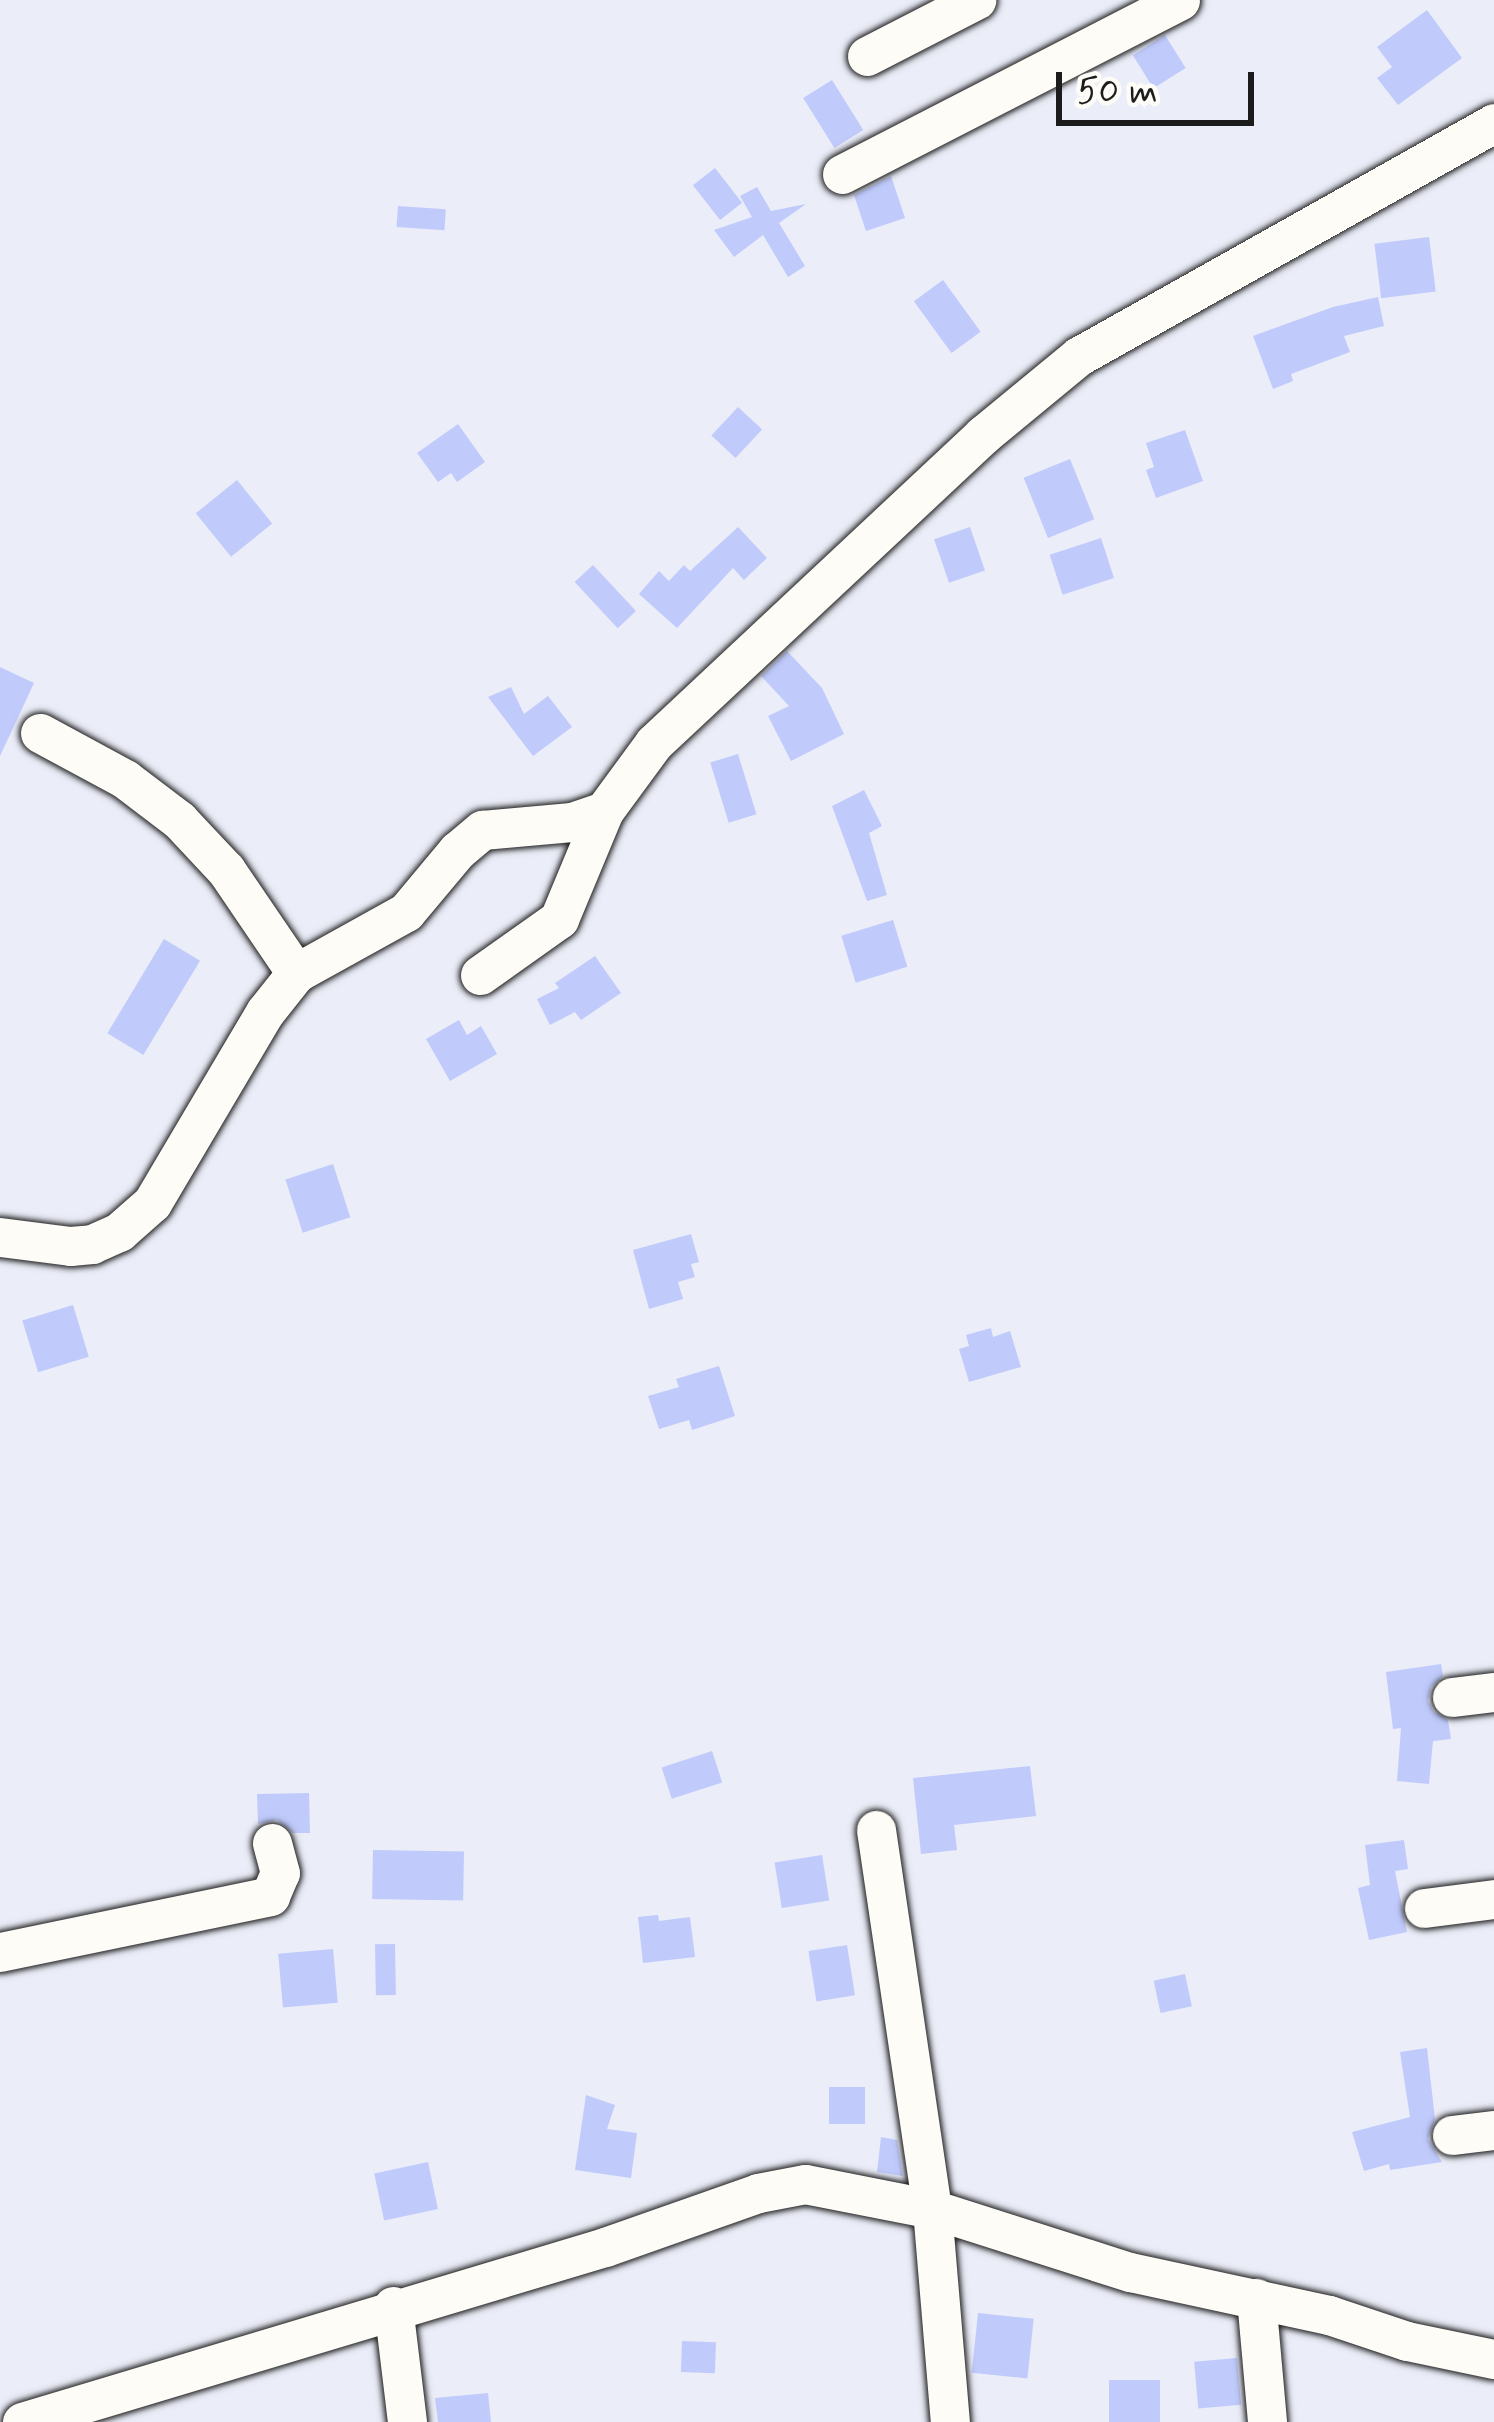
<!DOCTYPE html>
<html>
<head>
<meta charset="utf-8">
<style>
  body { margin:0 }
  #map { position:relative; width:1494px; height:2422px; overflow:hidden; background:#ebedf8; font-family:Mynerve,sans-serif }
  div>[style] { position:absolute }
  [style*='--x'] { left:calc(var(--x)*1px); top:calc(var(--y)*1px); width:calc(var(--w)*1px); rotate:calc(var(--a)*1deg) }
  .building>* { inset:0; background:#c0cbfc; transform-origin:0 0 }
  .roads { filter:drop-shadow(0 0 3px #1c1c1c) drop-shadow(0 0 3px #1c1c1c) }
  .minor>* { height:39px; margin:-19.5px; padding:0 19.5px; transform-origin:19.5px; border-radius:19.5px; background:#fdfcf7 }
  span { translate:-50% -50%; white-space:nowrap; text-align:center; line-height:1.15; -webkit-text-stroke:9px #fdfcf7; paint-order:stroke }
  .scale { position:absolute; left:1056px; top:72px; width:198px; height:54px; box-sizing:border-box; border:6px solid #1c1c1c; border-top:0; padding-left:15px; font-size:36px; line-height:42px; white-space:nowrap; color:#1c1c1c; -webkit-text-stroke:9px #fdfcf7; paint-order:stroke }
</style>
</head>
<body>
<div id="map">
  <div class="building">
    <div style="clip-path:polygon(1427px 10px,1462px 58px,1398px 105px,1377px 78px,1392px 67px,1377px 47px)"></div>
    <div style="left:1165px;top:35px;width:39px;height:38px;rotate:58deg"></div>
    <div style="left:832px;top:80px;width:59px;height:34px;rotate:58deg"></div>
    <div style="left:715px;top:168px;width:44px;height:28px;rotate:52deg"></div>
    <div style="clip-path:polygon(891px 176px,905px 218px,866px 231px,854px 195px)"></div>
    <div style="clip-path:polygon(757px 187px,771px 211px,806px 204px,779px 223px,805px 266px,788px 277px,763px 235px,734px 257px,714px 230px,752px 217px,740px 196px)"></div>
    <div style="left:398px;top:206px;width:48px;height:21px;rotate:4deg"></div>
    <div style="left:1429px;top:237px;width:55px;height:55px;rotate:83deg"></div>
    <div style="left:943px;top:280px;width:64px;height:36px;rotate:54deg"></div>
    <div style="clip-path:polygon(1378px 297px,1384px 326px,1344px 336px,1350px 352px,1291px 374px,1293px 381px,1273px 389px,1253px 336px,1333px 307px)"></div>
    <div style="left:738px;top:407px;width:33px;height:39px;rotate:43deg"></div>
    <div style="clip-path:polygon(458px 424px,485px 462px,457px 482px,451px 473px,438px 482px,417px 453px)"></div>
    <div style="clip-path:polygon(1185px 430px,1203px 481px,1156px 498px,1146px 470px,1154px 467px,1146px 443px)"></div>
    <div style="left:1070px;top:459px;width:65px;height:50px;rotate:68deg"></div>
    <div style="left:237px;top:480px;width:56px;height:53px;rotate:51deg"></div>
    <div style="clip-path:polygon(738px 527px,767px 558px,744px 580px,733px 568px,677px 628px,639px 594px,659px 571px,669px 581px,684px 565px,690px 571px)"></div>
    <div style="left:970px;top:527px;width:46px;height:38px;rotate:71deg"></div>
    <div style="left:1101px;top:538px;width:42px;height:54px;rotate:72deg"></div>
    <div style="left:593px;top:565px;width:63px;height:25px;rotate:47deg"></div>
    <div style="clip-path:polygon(787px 651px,822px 688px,844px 734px,791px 761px,768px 716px,789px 706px,761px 676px)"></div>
    <div style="clip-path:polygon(0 667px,34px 683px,0 756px)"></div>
    <div style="clip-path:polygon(511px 687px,524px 714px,548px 696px,572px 727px,533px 756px,488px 697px)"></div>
    <div style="left:738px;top:754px;width:63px;height:29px;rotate:73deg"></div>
    <div style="clip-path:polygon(864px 790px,882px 826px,869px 833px,887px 895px,867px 901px,832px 806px)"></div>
    <div style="left:893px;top:920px;width:49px;height:54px;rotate:73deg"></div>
    <div style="left:164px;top:939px;width:42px;height:110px;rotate:31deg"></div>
    <div style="clip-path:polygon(595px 956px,621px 993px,581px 1020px,575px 1012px,550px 1025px,537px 999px,559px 988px,555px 983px)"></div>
    <div style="clip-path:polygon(459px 1020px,467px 1035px,481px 1026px,497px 1054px,450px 1081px,426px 1039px)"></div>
    <div style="left:333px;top:1164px;width:56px;height:50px;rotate:72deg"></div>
    <div style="clip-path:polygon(691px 1234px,699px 1262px,691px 1264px,695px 1277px,678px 1282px,683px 1299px,649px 1309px,633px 1250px)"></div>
    <div style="left:73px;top:1305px;width:54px;height:53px;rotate:73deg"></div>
    <div style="clip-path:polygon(991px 1328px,993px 1337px,1010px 1331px,1021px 1367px,969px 1382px,959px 1349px,969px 1346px,966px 1335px)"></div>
    <div style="clip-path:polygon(719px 1366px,735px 1416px,692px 1430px,689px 1420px,659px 1429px,648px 1396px,679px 1387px,676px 1379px)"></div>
    <div style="clip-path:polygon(1441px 1664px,1443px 1676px,1431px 1687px,1428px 1701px,1434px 1712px,1448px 1720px,1451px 1739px,1433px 1741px,1429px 1784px,1397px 1781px,1401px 1728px,1393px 1729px,1386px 1672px)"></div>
    <div style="left:712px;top:1751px;width:33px;height:53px;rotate:72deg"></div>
    <div style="clip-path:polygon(1030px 1766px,1036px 1816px,954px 1825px,957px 1850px,921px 1854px,913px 1778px)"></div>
    <div style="clip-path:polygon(309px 1793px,310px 1833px,293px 1833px,277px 1820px,258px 1824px,257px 1794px)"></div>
    <div style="clip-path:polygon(1404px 1840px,1408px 1869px,1395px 1871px,1407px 1932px,1369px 1940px,1358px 1888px,1370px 1885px,1365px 1845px)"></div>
    <div style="left:373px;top:1850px;width:91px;height:49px;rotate:1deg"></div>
    <div style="left:822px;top:1855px;width:46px;height:48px;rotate:81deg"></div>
    <div style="clip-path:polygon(658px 1915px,659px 1921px,690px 1917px,695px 1957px,643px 1963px,638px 1917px)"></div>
    <div style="left:395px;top:1944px;width:51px;height:20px;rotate:89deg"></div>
    <div style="left:847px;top:1945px;width:51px;height:39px;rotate:81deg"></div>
    <div style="left:333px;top:1949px;width:54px;height:55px;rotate:85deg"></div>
    <div style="left:1185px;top:1974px;width:33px;height:32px;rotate:78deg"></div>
    <div style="clip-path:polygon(1427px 2048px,1435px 2119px,1428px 2139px,1442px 2162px,1390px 2170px,1389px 2164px,1364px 2171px,1352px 2132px,1410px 2117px,1400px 2052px)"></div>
    <div style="left:829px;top:2087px;width:36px;height:37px"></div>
    <div style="clip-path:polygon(586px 2095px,615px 2105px,607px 2129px,637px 2133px,631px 2178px,575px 2170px)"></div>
    <div style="clip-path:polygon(881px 2137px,897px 2140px,903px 2176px,877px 2172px)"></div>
    <div style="left:428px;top:2162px;width:48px;height:55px;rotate:78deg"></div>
    <div style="left:978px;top:2313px;width:56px;height:60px;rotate:6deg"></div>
    <div style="left:682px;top:2341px;width:34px;height:31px;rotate:2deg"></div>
    <div style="left:1237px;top:2358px;width:47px;height:43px;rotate:85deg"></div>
    <div style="left:1109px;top:2380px;width:51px;height:42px"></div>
    <div style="clip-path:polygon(488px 2393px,491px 2422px,438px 2422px,435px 2398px)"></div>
  </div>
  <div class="roads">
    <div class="minor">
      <div style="--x:867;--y:56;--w:123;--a:-27.2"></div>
      <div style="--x:842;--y:174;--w:380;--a:-27.2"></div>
      <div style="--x:40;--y:733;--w:97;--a:28.4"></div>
      <div style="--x:125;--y:779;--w:68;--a:37.2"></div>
      <div style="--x:179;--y:820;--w:69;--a:46.8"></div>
      <div style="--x:226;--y:870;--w:125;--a:55.8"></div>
      <div style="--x:480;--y:975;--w:97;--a:-35.3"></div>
      <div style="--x:559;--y:919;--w:117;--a:-67.4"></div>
      <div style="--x:0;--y:1237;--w:71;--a:7.3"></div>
      <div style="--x:70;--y:1246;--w:22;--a:-5"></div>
      <div style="--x:92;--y:1244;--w:30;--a:-24"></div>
      <div style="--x:119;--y:1232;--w:44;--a:-41.3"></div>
      <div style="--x:152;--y:1203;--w:222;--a:-59.4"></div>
      <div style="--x:265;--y:1012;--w:50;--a:-51.5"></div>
      <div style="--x:296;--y:973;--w:126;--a:-29"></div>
      <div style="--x:406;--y:912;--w:80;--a:-50.1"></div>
      <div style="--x:457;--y:851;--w:33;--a:-40"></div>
      <div style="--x:482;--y:830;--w:90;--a:-5.1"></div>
      <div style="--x:572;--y:822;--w:34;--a:-19"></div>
      <div style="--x:604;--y:811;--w:84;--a:-53.7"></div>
      <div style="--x:654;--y:743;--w:451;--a:-43.1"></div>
      <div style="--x:983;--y:435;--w:124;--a:-39.5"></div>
      <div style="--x:1079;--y:356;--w:476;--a:-29.3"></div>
      <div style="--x:1452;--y:1697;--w:42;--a:-6.8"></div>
      <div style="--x:876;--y:1830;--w:383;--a:81.6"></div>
      <div style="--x:932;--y:2209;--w:214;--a:85.2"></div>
      <div style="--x:1424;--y:1908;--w:71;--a:-7.3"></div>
      <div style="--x:0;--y:1952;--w:276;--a:-11.7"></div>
      <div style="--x:270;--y:1896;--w:25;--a:-67"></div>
      <div style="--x:280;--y:1873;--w:31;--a:-105"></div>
      <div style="--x:1452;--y:2135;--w:42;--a:-6.8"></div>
      <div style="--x:1256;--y:2298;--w:124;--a:84.9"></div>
      <div style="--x:393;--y:2306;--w:117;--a:83.1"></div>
      <div style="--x:22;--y:2422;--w:609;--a:-16.71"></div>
      <div style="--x:605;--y:2247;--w:162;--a:-19.4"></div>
      <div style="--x:758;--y:2193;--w:48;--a:-10.8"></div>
      <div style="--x:805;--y:2184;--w:129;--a:11.1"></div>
      <div style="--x:932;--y:2209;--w:208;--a:17.7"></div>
      <div style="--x:1130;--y:2272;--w:204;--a:12.2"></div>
      <div style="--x:1329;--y:2315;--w:82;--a:18.4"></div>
      <div style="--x:1407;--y:2341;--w:89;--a:11.7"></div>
    </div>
  </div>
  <div class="scale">50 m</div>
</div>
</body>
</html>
